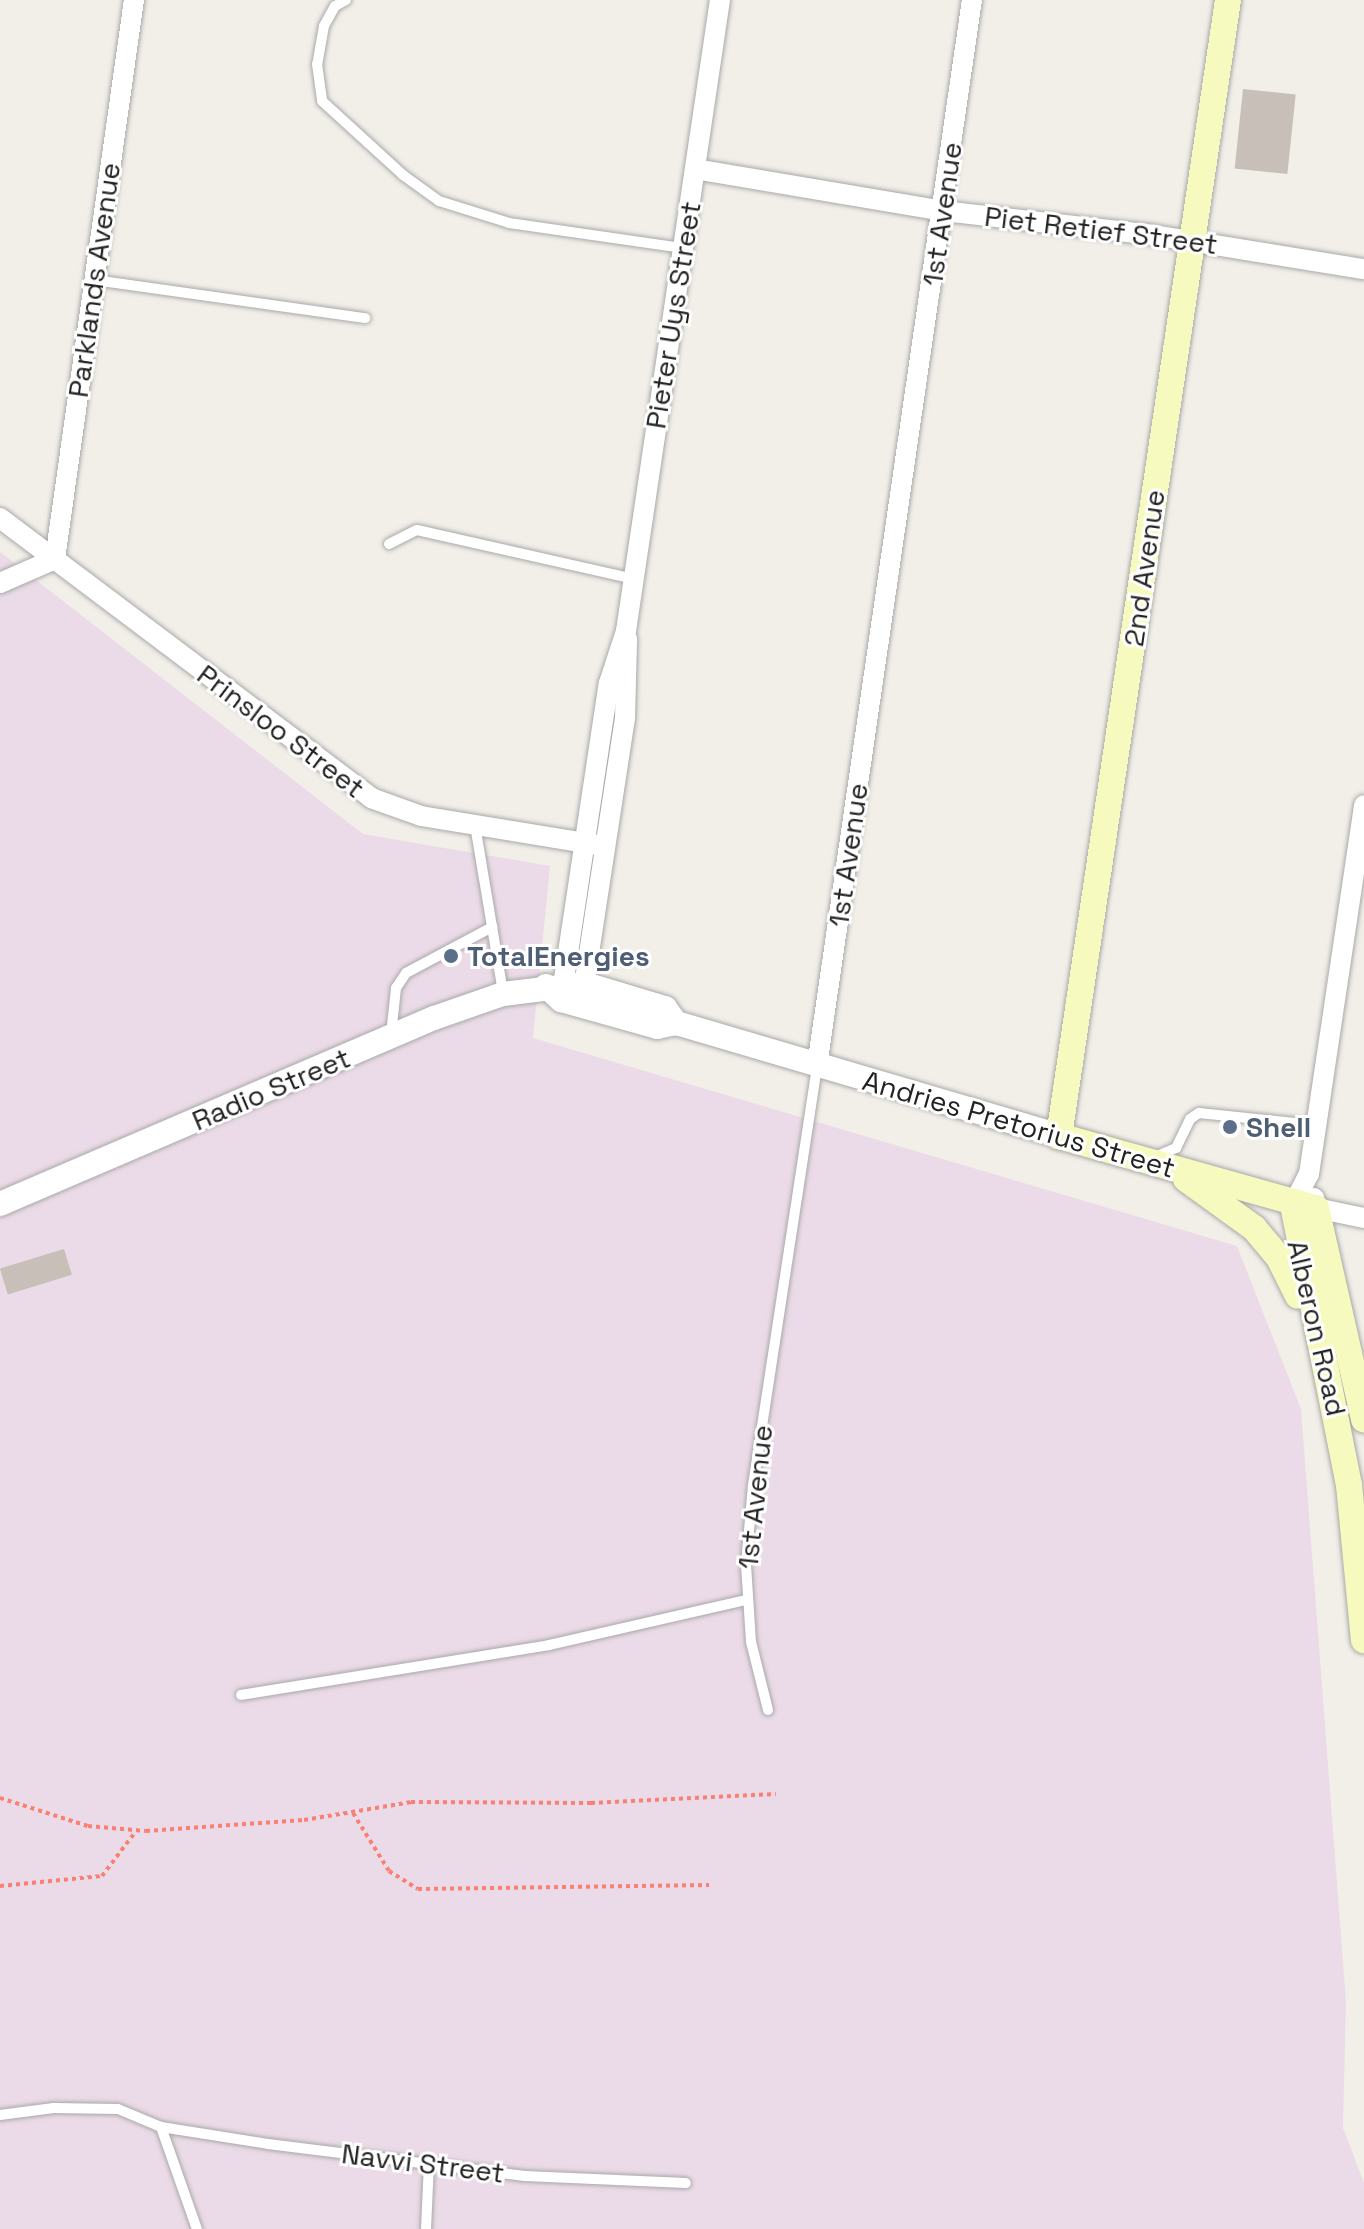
<!DOCTYPE html>
<html>
<head>
<meta charset="utf-8">
<style>
  body { margin:0 }
  #map { position:relative; width:1364px; height:2229px; overflow:hidden; background:#f2efe9; font-family:"Space Grotesk",sans-serif }
  div>[style] { position:absolute }
  [style*='--x'] { left:calc(var(--x)*1px); top:calc(var(--y)*1px); width:calc(var(--w)*1px); rotate:calc(var(--a)*1deg) }
  .industrial>* { inset:0; background:#ebdbe8 }
  .building>* { inset:0; background:#c7bfb8; transform-origin:0 0 }
  .path>* { height:4px; margin-top:-2px; transform-origin:0; background:repeating-linear-gradient(90deg,#fa8072 0 4px,transparent 0 8px) }
  .roads { filter:drop-shadow(0 0 2px #a9a9a9) drop-shadow(0 0 2px #a9a9a9) }
  .service>* { height:10px; margin:-5px; padding:0 5px; transform-origin:5px; border-radius:5px; background:#fff }
  .minor>* { height:20px; margin:-10px; padding:0 10px; transform-origin:10px; border-radius:10px; background:#fff }
  .tertiary>* { height:24px; margin:-12px; padding:0 12px; transform-origin:12px; border-radius:12px; background:#fff }
  .secondary>* { height:26px; margin:-13px; padding:0 13px; transform-origin:13px; border-radius:13px; background:#f7fabf }
  .dots>* { width:22px; height:22px; translate:-50% -50%; box-sizing:border-box; border:4px solid #fff; border-radius:50% }
  span { translate:-50% -50%; white-space:nowrap; text-align:center; line-height:1.15; -webkit-text-stroke:6px #fff; paint-order:stroke }
  .street-label { font-size:28px; color:#222 }
  .service-label { font-size:28px; color:#4e5e75; font-weight:700 }
  .left { translate:0 -50%; text-align:left }
</style>
</head>
<body>
<div id="map">
  <div class="industrial">
    <div style="clip-path:polygon(0 552px,363px 834px,550px 866px,533px 1038px,1237px 1246px,1301px 1409px,1346px 2002px,1343px 2128px,1364px 2183px,1364px 2229px,0 2229px)"></div>
  </div>
  <div class="building">
    <div style="left:1243px;top:89px;width:53px;height:80px;rotate:6deg"></div>
    <div style="left:64px;top:1249px;width:27px;height:67px;rotate:73deg"></div>
  </div>
  <div class="path">
    <div style="--x:0;--y:1798;--w:92;--a:17.7"></div>
    <div style="--x:88;--y:1826;--w:58;--a:4.9"></div>
    <div style="--x:146;--y:1831;--w:158;--a:-4"></div>
    <div style="--x:304;--y:1820;--w:109;--a:-9.5"></div>
    <div style="--x:411;--y:1802;--w:180;--a:0.3"></div>
    <div style="--x:591;--y:1803;--w:185;--a:-2.8"></div>
    <div style="--x:353;--y:1813;--w:68;--a:58.2"></div>
    <div style="--x:389;--y:1871;--w:34;--a:32"></div>
    <div style="--x:418;--y:1889;--w:291;--a:-0.8"></div>
    <div style="--x:0;--y:1886;--w:102;--a:-5.6"></div>
    <div style="--x:102;--y:1876;--w:56;--a:-52.9"></div>
  </div>
  <div class="roads">
    <div class="service">
      <div style="--x:346;--y:0;--w:13;--a:151"></div>
      <div style="--x:335;--y:6;--w:23;--a:119"></div>
      <div style="--x:324;--y:26;--w:39;--a:100"></div>
      <div style="--x:317;--y:64;--w:37;--a:82"></div>
      <div style="--x:322;--y:101;--w:110;--a:42.4"></div>
      <div style="--x:403;--y:175;--w:44;--a:35.8"></div>
      <div style="--x:439;--y:201;--w:73;--a:17.4"></div>
      <div style="--x:509;--y:223;--w:176;--a:8.2"></div>
      <div style="--x:94;--y:280;--w:274;--a:8"></div>
      <div style="--x:389;--y:544;--w:31;--a:-27"></div>
      <div style="--x:417;--y:530;--w:222;--a:12.7"></div>
      <div style="--x:475;--y:825;--w:170;--a:80.5"></div>
      <div style="--x:391;--y:1035;--w:47;--a:-83.9"></div>
      <div style="--x:396;--y:988;--w:18;--a:-56"></div>
      <div style="--x:406;--y:973;--w:98;--a:-28.1"></div>
      <div style="--x:1157;--y:1156;--w:21;--a:-23"></div>
      <div style="--x:1176;--y:1148;--w:32;--a:-64"></div>
      <div style="--x:1190;--y:1119;--w:11;--a:-34"></div>
      <div style="--x:1199;--y:1113;--w:118;--a:5.9"></div>
      <div style="--x:241;--y:1695;--w:312;--a:-9.2"></div>
      <div style="--x:549;--y:1645;--w:202;--a:-12.9"></div>
      <div style="--x:768;--y:1710;--w:70;--a:-104"></div>
      <div style="--x:751;--y:1642;--w:77;--a:-93.7"></div>
      <div style="--x:746;--y:1565;--w:80;--a:-85"></div>
      <div style="--x:753;--y:1485;--w:424;--a:-81.3"></div>
      <div style="--x:0;--y:2115;--w:54;--a:-7.4"></div>
      <div style="--x:54;--y:2108;--w:64;--a:0.9"></div>
      <div style="--x:118;--y:2109;--w:47;--a:22.7"></div>
      <div style="--x:161;--y:2127;--w:108;--a:9"></div>
      <div style="--x:268;--y:2144;--w:259;--a:7.1"></div>
      <div style="--x:525;--y:2176;--w:161;--a:2.5"></div>
      <div style="--x:161;--y:2127;--w:108;--a:70.6"></div>
      <div style="--x:426;--y:2229;--w:66;--a:-87.4"></div>
    </div>
    <div class="minor">
      <div style="--x:695;--y:169;--w:252;--a:9.6"></div>
      <div style="--x:943;--y:211;--w:211;--a:6.5"></div>
      <div style="--x:1153;--y:235;--w:214;--a:9.2"></div>
      <div style="--x:0;--y:518;--w:465;--a:37"></div>
      <div style="--x:371;--y:798;--w:53;--a:19.8"></div>
      <div style="--x:421;--y:816;--w:186;--a:9.3"></div>
      <div style="--x:0;--y:583;--w:60;--a:-23.6"></div>
      <div style="--x:55;--y:559;--w:565;--a:-81.96"></div>
      <div style="--x:561;--y:999;--w:320;--a:-81.4"></div>
      <div style="--x:609;--y:683;--w:55;--a:-71.9"></div>
      <div style="--x:626;--y:631;--w:638;--a:-81.53"></div>
      <div style="--x:582;--y:999;--w:284;--a:-81.3"></div>
      <div style="--x:625;--y:718;--w:79;--a:-88.5"></div>
      <div style="--x:817;--y:1066;--w:1077;--a:-81.73"></div>
      <div style="--x:1314;--y:1198;--w:10;--a:79"></div>
      <div style="--x:1316;--y:1208;--w:49;--a:11.8"></div>
      <div style="--x:1293;--y:1205;--w:35;--a:-63"></div>
      <div style="--x:1309;--y:1174;--w:373;--a:-81.5"></div>
    </div>
    <div class="tertiary">
      <div style="--x:546;--y:986;--w:21;--a:43"></div>
      <div style="--x:561;--y:1000;--w:100;--a:15.7"></div>
      <div style="--x:657;--y:1027;--w:19;--a:-12"></div>
      <div style="--x:676;--y:1023;--w:399;--a:16.4"></div>
      <div style="--x:0;--y:1204;--w:472;--a:-23.2"></div>
      <div style="--x:434;--y:1018;--w:73;--a:-19.2"></div>
      <div style="--x:503;--y:994;--w:83;--a:-7"></div>
      <div style="--x:585;--y:984;--w:84;--a:16.7"></div>
      <div style="--x:665;--y:1008;--w:19;--a:54"></div>
    </div>
    <div class="secondary">
      <div style="--x:1228;--y:0;--w:1149;--a:98.46"></div>
      <div style="--x:1059;--y:1136;--w:267;--a:15.7"></div>
      <div style="--x:1316;--y:1208;--w:217;--a:77.2"></div>
      <div style="--x:1186;--y:1179;--w:84;--a:35.8"></div>
      <div style="--x:1254;--y:1228;--w:39;--a:50"></div>
      <div style="--x:1279;--y:1258;--w:42;--a:63.4"></div>
      <div style="--x:1293;--y:1205;--w:286;--a:78.7"></div>
      <div style="--x:1349;--y:1485;--w:156;--a:84.5"></div>
    </div>
  </div>
  <div class="dots">
    <div style="left:451px;top:956px;background:#5c6f8a"></div>
    <div style="left:1230px;top:1127px;background:#5c6f8a"></div>
  </div>
  <div class="street-label">
    <span style="left:942px;top:214px;rotate:-82deg">1st Avenue</span>
    <span style="left:1101px;top:230px;rotate:7deg">Piet Retief Street</span>
    <span style="left:94px;top:280px;rotate:-82deg">Parklands Avenue</span>
    <span style="left:673px;top:315px;rotate:-81deg">Pieter Uys Street</span>
    <span style="left:1144px;top:568px;rotate:-82deg">2nd Avenue</span>
    <span style="left:281px;top:731px;rotate:37deg">Prinsloo Street</span>
    <span style="left:848px;top:855px;rotate:-82deg">1st Avenue</span>
    <span style="left:271px;top:1089px;rotate:-23deg">Radio Street</span>
    <span style="left:1019px;top:1124px;rotate:16deg">Andries Pretorius Street</span>
    <span style="left:1317px;top:1328px;rotate:77deg">Alberon Road</span>
    <span style="left:755px;top:1497px;rotate:-84deg">1st Avenue</span>
    <span style="left:423px;top:2163px;rotate:7deg">Navvi Street</span>
  </div>
  <div class="service-label">
    <span class="left" style="left:467px;top:956px">TotalEnergies</span>
    <span class="left" style="left:1246px;top:1127px">Shell</span>
  </div>
</div>
</body>
</html>
